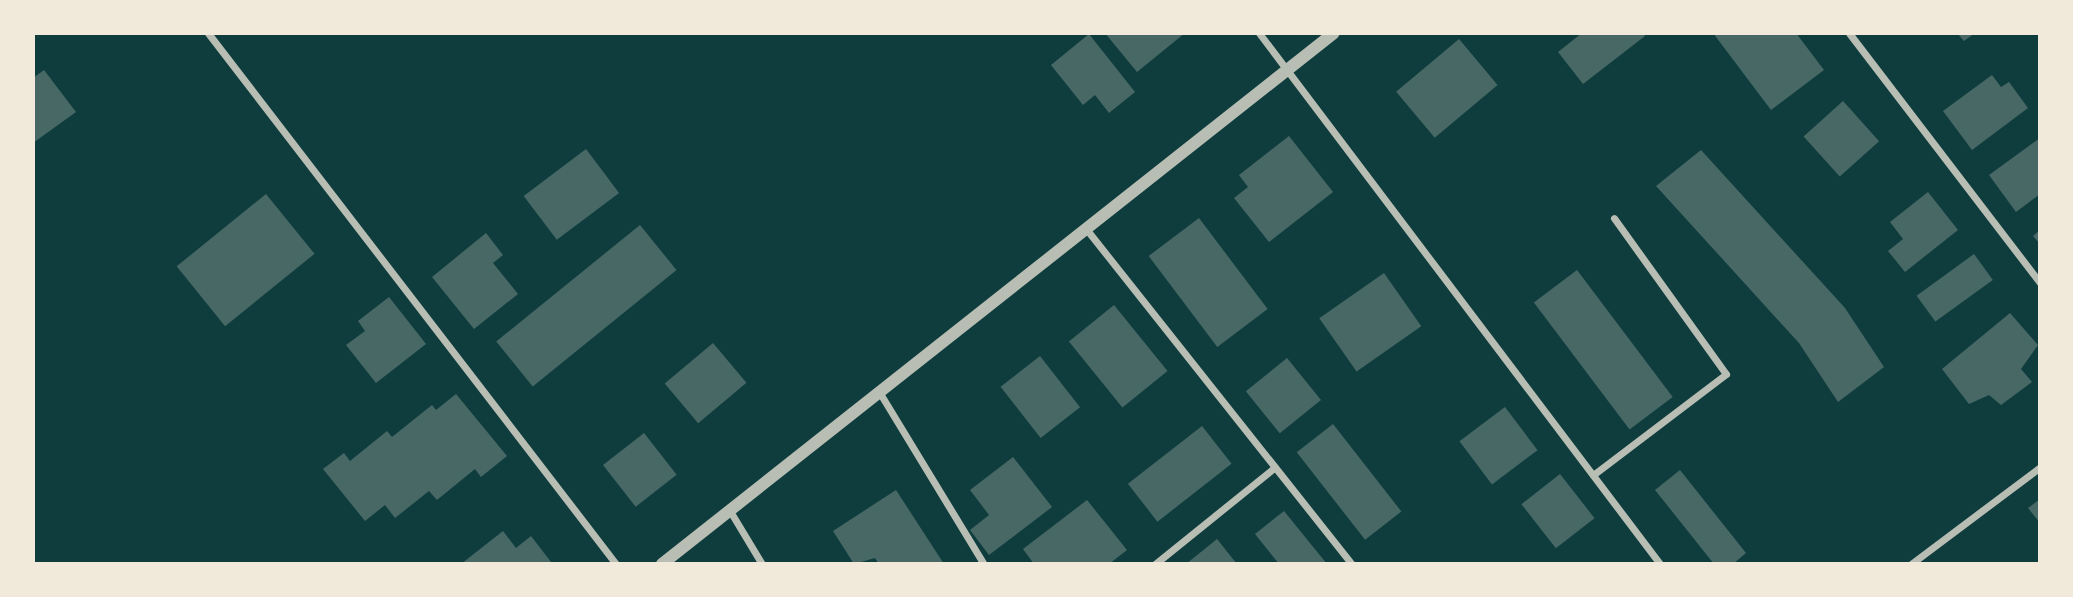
<!DOCTYPE html>
<html>
<head>
<meta charset="utf-8">
<style>
  body { margin:0 }
  #map { position:relative; width:2073px; height:597px; overflow:hidden; background:#0f3d3e; font-family:"Golos Text",sans-serif }
  div>[style] { position:absolute }
  [style*='--x'] { left:calc(var(--x)*1px); top:calc(var(--y)*1px); width:calc(var(--w)*1px); rotate:calc(var(--a)*1deg) }
  .building>* { inset:0; background:#486865; transform-origin:0 0 }
  .minor>* { height:7px; margin:-3.5px; padding:0 3.5px; transform-origin:3.5px; border-radius:3.5px; background:#b8beb3 }
  .tertiary>* { height:12px; margin:-6px; padding:0 6px; transform-origin:6px; border-radius:6px; background:#b8beb3 }
  span { translate:-50% -50%; white-space:nowrap; text-align:center; line-height:1.15; -webkit-text-stroke:5px #f1e9da; paint-order:stroke }
  .frame { position:absolute; inset:0; border:35px solid #f1e9da; pointer-events:none }
</style>
</head>
<body>
<div id="map">
  <div class="building">
    <div style="clip-path:polygon(1105px 33px,1185px 33px,1137px 72px)"></div>
    <div style="clip-path:polygon(1582px 33px,1643px 33px,1645px 36px,1583px 84px,1558px 52px)"></div>
    <div style="clip-path:polygon(1713px 33px,1796px 33px,1824px 70px,1771px 110px)"></div>
    <div style="clip-path:polygon(1957px 33px,1975px 33px,1964px 41px)"></div>
    <div style="clip-path:polygon(1089px 34px,1135px 92px,1109px 113px,1095px 95px,1083px 105px,1051px 65px)"></div>
    <div style="left:1459px;top:39px;width:60px;height:82px;rotate:50deg"></div>
    <div style="clip-path:polygon(44px 70px,76px 112px,33px 143px,33px 78px)"></div>
    <div style="clip-path:polygon(1992px 75px,2001px 87px,2009px 82px,2028px 108px,1972px 150px,1943px 111px)"></div>
    <div style="left:1843px;top:101px;width:54px;height:53px;rotate:48deg"></div>
    <div style="clip-path:polygon(1289px 136px,1333px 192px,1269px 242px,1234px 198px,1248px 187px,1239px 175px)"></div>
    <div style="clip-path:polygon(2040px 138px,2040px 194px,2016px 212px,1989px 175px)"></div>
    <div style="left:586px;top:149px;width:55px;height:78px;rotate:53deg"></div>
    <div style="clip-path:polygon(1701px 150px,1845px 308px,1884px 367px,1838px 402px,1799px 343px,1656px 186px)"></div>
    <div style="clip-path:polygon(1928px 192px,1958px 230px,1905px 272px,1888px 251px,1903px 239px,1890px 222px)"></div>
    <div style="left:266px;top:194px;width:77px;height:115px;rotate:51deg"></div>
    <div style="left:1199px;top:218px;width:114px;height:63px;rotate:53deg"></div>
    <div style="left:640px;top:225px;width:58px;height:185px;rotate:51deg"></div>
    <div style="clip-path:polygon(2040px 230px,2040px 244px,2033px 236px)"></div>
    <div style="clip-path:polygon(486px 233px,503px 255px,493px 263px,518px 294px,474px 329px,432px 277px)"></div>
    <div style="left:1974px;top:254px;width:32px;height:71px;rotate:54deg"></div>
    <div style="left:1577px;top:270px;width:159px;height:54px;rotate:53deg"></div>
    <div style="left:1384px;top:273px;width:65px;height:79px;rotate:55deg"></div>
    <div style="clip-path:polygon(389px 297px,426px 344px,376px 383px,346px 345px,365px 331px,358px 321px)"></div>
    <div style="left:1114px;top:305px;width:85px;height:58px;rotate:51deg"></div>
    <div style="clip-path:polygon(2010px 313px,2038px 345px,2021px 369px,2032px 382px,2001px 405px,1989px 395px,1969px 404px,1942px 369px)"></div>
    <div style="left:713px;top:343px;width:52px;height:63px;rotate:50deg"></div>
    <div style="left:1040px;top:356px;width:65px;height:50px;rotate:52deg"></div>
    <div style="left:1287px;top:358px;width:54px;height:53px;rotate:51deg"></div>
    <div style="clip-path:polygon(456px 394px,507px 456px,481px 477px,475px 469px,437px 500px,429px 491px,395px 518px,385px 505px,365px 521px,323px 469px,344px 453px,350px 461px,387px 431px,392px 437px,432px 405px,436px 410px)"></div>
    <div style="left:1505px;top:407px;width:54px;height:57px;rotate:53deg"></div>
    <div style="left:1333px;top:424px;width:111px;height:46px;rotate:52deg"></div>
    <div style="left:1202px;top:426px;width:48px;height:94px;rotate:52deg"></div>
    <div style="left:644px;top:433px;width:53px;height:52px;rotate:52deg"></div>
    <div style="clip-path:polygon(1013px 457px,1052px 507px,989px 555px,970px 530px,989px 515px,970px 490px)"></div>
    <div style="clip-path:polygon(1680px 470px,1746px 553px,1733px 564px,1714px 564px,1655px 490px)"></div>
    <div style="left:1560px;top:474px;width:56px;height:49px;rotate:52deg"></div>
    <div style="clip-path:polygon(896px 490px,944px 564px,879px 564px,875px 558px,854px 564px,833px 531px)"></div>
    <div style="clip-path:polygon(2040px 499px,2040px 523px,2028px 508px)"></div>
    <div style="clip-path:polygon(1087px 500px,1127px 550px,1109px 564px,1034px 564px,1023px 549px)"></div>
    <div style="clip-path:polygon(1284px 511px,1327px 564px,1279px 564px,1255px 534px)"></div>
    <div style="clip-path:polygon(503px 531px,516px 548px,531px 536px,551px 562px,461px 564px)"></div>
    <div style="clip-path:polygon(1217px 539px,1237px 564px,1186px 564px)"></div>
  </div>
  <div class="minor">
    <div style="--x:208;--y:33;--w:670;--a:52.46"></div>
    <div style="--x:1259;--y:33;--w:665;--a:52.94"></div>
    <div style="--x:1849;--y:33;--w:315;--a:52.6"></div>
    <div style="--x:1087;--y:230;--w:426;--a:51.6"></div>
    <div style="--x:878;--y:390;--w:204;--a:58.7"></div>
    <div style="--x:1593;--y:475;--w:167;--a:-37.2"></div>
    <div style="--x:1726;--y:374;--w:192;--a:-125.7"></div>
    <div style="--x:730;--y:511;--w:62;--a:58.9"></div>
    <div style="--x:1155;--y:564;--w:154;--a:-38.9"></div>
    <div style="--x:1911;--y:564;--w:161;--a:-36.9"></div>
  </div>
  <div class="tertiary">
    <div style="--x:662;--y:564;--w:856;--a:-38.32"></div>
  </div>
  <div class="frame"></div>
</div>
</body>
</html>
